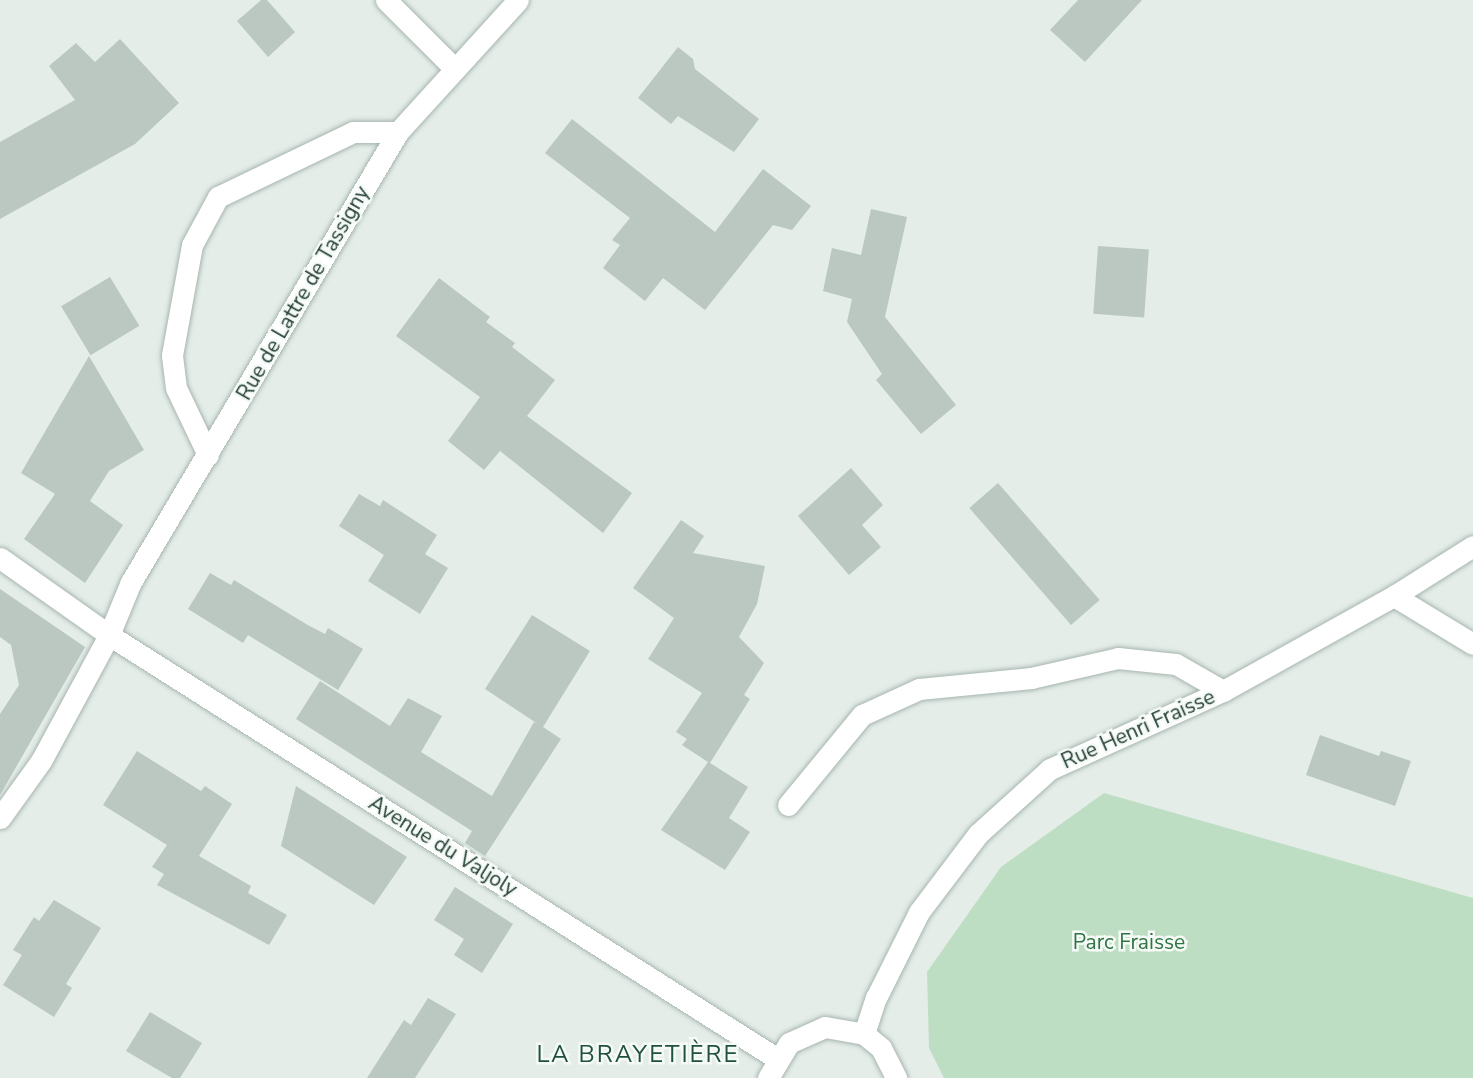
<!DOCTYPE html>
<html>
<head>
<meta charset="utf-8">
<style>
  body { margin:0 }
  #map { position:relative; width:1473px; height:1078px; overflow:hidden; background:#e4ede8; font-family:"Nunito Sans",sans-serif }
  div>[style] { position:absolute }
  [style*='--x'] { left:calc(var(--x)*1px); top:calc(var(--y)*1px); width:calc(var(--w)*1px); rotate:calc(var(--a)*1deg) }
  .green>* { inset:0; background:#bedec3 }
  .building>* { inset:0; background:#bac8c1; transform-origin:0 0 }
  .roads { filter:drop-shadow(0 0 2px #a7b5af) drop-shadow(0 0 2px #a7b5af) }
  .minor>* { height:21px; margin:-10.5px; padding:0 10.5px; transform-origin:10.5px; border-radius:10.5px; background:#fff }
  .secondary>* { height:21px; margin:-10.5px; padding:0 10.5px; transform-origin:10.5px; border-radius:10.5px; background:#fff }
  span { translate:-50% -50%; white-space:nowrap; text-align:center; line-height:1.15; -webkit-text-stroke:5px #f5faf7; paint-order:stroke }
  .street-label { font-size:21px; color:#243f35 }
  .park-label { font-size:21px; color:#2e7543 }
  .quarter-label { font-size:24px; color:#205140; letter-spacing:2px }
</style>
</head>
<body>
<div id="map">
  <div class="green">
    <div style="clip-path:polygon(1104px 793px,1473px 898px,1473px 1078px,944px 1078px,929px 1048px,927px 972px,1001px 867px)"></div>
  </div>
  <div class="building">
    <div style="clip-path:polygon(261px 0,267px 0,295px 32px,268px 57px,237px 21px)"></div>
    <div style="clip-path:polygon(1078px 0,1142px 0,1085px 62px,1050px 30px)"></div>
    <div style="clip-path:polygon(120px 39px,179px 103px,135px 144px,0 219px,0 142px,75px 100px,49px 66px,76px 43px,95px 62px)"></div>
    <div style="clip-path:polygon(678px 47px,693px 59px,695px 69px,759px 119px,734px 152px,678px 116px,671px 124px,638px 98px)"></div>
    <div style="clip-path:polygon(572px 119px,715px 232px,763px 169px,811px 206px,792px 230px,773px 225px,705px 310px,663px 278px,645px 301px,603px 268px,620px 245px,612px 240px,630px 218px,545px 153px)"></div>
    <div style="clip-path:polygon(871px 209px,907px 217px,885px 317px,956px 405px,921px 434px,876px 380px,882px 374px,847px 322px,852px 299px,823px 291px,832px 248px,861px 255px)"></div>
    <div style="left:1098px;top:246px;width:51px;height:68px;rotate:4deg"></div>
    <div style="left:110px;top:277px;width:57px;height:57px;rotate:59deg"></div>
    <div style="clip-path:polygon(439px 278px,490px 317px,486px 322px,515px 343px,512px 347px,555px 380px,527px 416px,632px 493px,603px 533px,500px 451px,484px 470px,448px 441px,480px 397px,396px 336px)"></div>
    <div style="clip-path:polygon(89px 356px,144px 450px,109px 471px,90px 501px,123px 525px,85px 583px,24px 539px,55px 494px,21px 473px)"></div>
    <div style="clip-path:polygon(851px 468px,883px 505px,862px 525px,881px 547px,849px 575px,798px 516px)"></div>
    <div style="left:998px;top:483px;width:155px;height:38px;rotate:49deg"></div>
    <div style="clip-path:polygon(359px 494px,380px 506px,383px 500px,437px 535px,425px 554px,448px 568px,420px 614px,368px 581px,384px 555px,339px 526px)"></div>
    <div style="clip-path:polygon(681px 520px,704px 536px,693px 553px,765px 566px,757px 604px,739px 637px,764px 663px,744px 695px,750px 699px,710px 763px,748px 787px,729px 818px,750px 832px,725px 870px,661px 830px,708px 762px,682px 745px,687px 739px,676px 732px,702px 693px,648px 659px,674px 618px,633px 588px)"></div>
    <div style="clip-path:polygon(210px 573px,231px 585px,234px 580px,306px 624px,325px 634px,328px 628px,363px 649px,338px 690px,248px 635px,243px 643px,188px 609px)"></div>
    <div style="clip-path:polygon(0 589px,85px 647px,0 795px,0 714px,19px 685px,11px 645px,0 637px)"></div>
    <div style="clip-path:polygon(532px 615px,590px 651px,543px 727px,561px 739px,485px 856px,465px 843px,472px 831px,296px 719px,320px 681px,390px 726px,408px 698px,442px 716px,421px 752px,492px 796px,534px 722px,538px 724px,485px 689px)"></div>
    <div style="clip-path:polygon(1320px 735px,1379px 756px,1381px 751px,1411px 761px,1395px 806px,1306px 775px)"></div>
    <div style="clip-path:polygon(137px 751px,201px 791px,205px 786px,232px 804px,199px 856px,251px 886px,248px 893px,287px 915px,269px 945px,157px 885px,164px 874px,152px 867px,167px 845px,103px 805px)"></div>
    <div style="clip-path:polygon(296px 786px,407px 857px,374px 905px,281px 846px)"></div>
    <div style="clip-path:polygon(455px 887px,513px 924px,482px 973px,454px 955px,464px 939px,434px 920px)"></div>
    <div style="clip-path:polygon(54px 900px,101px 928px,66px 984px,72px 988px,54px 1017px,3px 985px,22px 955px,13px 950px,34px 917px,39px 921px)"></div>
    <div style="clip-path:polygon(428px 998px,456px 1014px,415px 1078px,367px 1078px,404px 1020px,411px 1025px)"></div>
    <div style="clip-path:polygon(150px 1012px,202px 1043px,180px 1078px,172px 1078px,126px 1051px)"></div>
  </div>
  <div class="roads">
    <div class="minor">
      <div style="--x:386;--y:0;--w:95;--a:45"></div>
      <div style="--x:208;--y:455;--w:74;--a:-115.5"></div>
      <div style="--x:176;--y:388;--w:33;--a:-97"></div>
      <div style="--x:172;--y:355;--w:112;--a:-79.7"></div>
      <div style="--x:192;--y:245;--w:55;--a:-61.6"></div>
      <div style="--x:218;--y:197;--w:150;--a:-25.7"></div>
      <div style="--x:353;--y:132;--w:45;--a:0"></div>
      <div style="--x:1394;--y:596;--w:92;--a:31.3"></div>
      <div style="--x:788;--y:805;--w:117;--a:-50.6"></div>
      <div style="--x:862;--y:715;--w:63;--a:-24.5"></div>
      <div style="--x:919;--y:689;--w:113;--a:-5.6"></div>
      <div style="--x:1031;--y:678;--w:89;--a:-12.9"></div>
      <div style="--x:1118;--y:658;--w:58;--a:5.9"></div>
      <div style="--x:1176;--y:664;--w:54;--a:29.9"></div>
      <div style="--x:0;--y:818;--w:70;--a:-54.3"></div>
      <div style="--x:41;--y:761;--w:143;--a:-61.6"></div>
      <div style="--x:109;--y:635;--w:57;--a:-67.5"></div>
      <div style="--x:131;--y:582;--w:523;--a:-59.32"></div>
      <div style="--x:398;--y:132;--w:178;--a:-47.7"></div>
      <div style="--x:864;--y:1034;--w:38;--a:-72"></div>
      <div style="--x:876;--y:998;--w:96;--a:-63.4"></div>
      <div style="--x:919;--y:912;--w:98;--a:-52.9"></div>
      <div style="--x:978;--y:834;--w:97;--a:-42.1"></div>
      <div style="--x:1050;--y:769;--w:190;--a:-24.3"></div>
      <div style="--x:1223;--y:691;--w:196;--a:-29.1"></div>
      <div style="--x:1394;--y:596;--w:93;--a:-32.3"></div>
    </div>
    <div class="secondary">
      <div style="--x:0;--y:558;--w:133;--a:35.2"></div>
      <div style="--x:109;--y:635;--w:790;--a:32.38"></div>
      <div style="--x:768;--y:1078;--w:41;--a:-59"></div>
      <div style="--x:789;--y:1043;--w:39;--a:-24"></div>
      <div style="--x:825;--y:1027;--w:40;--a:10"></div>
      <div style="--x:864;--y:1034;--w:22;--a:39"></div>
      <div style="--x:881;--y:1048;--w:34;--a:63"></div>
    </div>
  </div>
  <div class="street-label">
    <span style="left:303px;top:293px;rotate:-60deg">Rue de Lattre de Tassigny</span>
    <span style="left:1138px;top:729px;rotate:-24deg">Rue Henri Fraisse</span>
    <span style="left:443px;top:846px;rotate:32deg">Avenue du Valjoly</span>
  </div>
  <div class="park-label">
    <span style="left:1129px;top:942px">Parc Fraisse</span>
  </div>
  <div class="quarter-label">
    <span style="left:638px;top:1055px">LA BRAYETIÈRE</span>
  </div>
</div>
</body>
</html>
